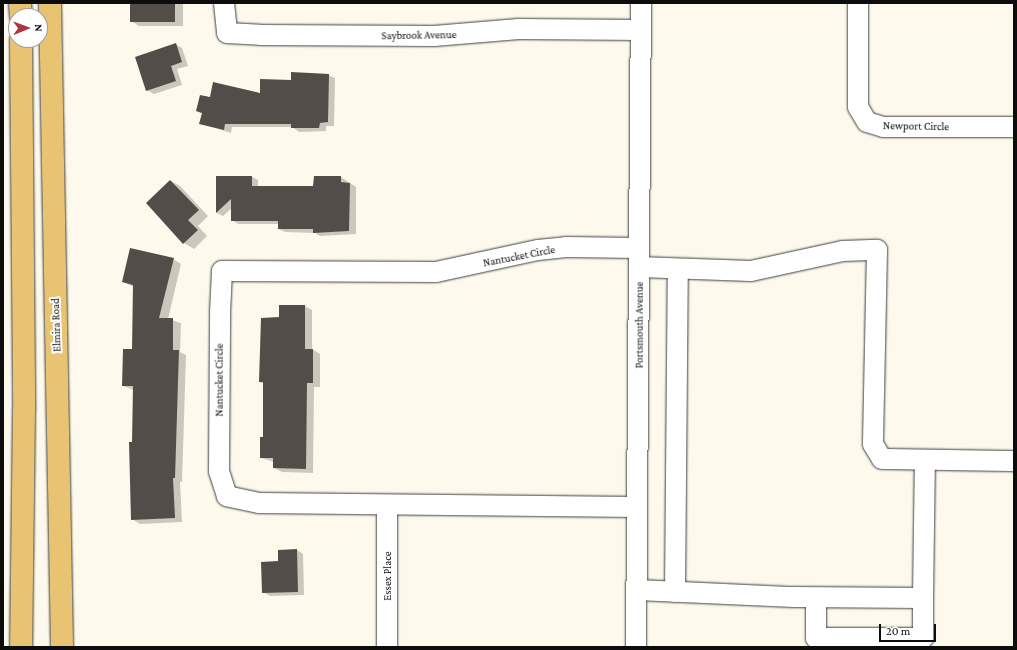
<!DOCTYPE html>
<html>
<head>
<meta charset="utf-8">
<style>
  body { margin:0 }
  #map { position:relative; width:1017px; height:650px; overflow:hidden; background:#fdf9ed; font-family:"Crimson Pro",serif }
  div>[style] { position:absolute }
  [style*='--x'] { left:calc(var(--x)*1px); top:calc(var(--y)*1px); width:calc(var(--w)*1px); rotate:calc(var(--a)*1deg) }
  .shadow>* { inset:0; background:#0003 }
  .building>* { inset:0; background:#534d4a; transform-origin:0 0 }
  .roads { filter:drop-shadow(0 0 1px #3f3f3f) drop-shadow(0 0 1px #3f3f3f) }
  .minor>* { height:20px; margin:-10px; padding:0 10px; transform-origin:10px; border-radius:10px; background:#fff }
  .major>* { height:22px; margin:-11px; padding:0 11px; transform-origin:11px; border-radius:11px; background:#e8c372 }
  span { translate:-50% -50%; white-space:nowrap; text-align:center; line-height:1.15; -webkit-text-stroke:4px #fff; paint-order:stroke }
  .street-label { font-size:11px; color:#0c0c0c }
  .frame { position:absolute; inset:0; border:4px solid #0c0c0c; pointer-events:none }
  .north { position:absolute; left:8px; top:8px; width:40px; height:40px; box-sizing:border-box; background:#fff; border:1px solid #9e9e9e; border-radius:50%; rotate:89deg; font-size:11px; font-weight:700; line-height:16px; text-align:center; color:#0c0c0c }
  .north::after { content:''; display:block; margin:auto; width:14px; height:18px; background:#ac3543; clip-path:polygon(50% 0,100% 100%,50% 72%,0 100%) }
  .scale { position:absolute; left:879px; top:624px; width:57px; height:18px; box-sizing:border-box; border:2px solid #0c0c0c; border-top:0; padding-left:5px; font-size:12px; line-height:14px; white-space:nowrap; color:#0c0c0c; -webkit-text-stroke:3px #fff; paint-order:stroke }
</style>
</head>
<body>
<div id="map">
  <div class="shadow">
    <div style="clip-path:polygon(131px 3px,183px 3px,183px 26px,139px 26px,131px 21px)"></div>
    <div style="clip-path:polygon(283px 3px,311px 3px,311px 4px)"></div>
    <div style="clip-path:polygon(175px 44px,182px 48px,188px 66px,177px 69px,182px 85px,154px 94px,147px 90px)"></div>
    <div style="clip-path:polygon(328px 75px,335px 78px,334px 126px,326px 126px,326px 131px,299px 132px,292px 127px,232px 127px,231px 133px,200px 123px,203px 114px,197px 111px,210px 98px,261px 94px,292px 81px)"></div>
    <div style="clip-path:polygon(217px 177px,252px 177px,258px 180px,258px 187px,314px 187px,315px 177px,341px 177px,356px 187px,356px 234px,320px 236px,315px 233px,285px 232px,279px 229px,279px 224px,238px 224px,232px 220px,232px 208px,223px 216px,217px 213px)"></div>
    <div style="clip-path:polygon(171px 181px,180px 186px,208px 216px,198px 226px,207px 236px,194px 249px,184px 243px,147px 203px)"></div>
    <div style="clip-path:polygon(173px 259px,181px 264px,168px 319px,181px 323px,180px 352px,186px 355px,182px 482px,180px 482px,182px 522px,140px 524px,132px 519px,134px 390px,123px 386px,133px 350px,134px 287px,123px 282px)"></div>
    <div style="clip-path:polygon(305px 306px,312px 310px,312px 349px,320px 354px,320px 387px,314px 387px,313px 473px,282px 472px,274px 468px,274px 462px,261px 458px,264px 438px,264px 384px,260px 382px,280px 318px)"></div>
    <div style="clip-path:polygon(297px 550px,303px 554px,304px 595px,270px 596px,263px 592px,279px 562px)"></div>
  </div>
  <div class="building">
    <div style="left:130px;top:3px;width:45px;height:19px"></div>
    <div style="clip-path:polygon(176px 43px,182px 62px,171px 66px,176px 81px,146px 91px,135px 57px)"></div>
    <div style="clip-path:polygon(291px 72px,329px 74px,328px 122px,320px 123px,319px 128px,291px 128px,291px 124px,225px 124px,224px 130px,199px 124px,202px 113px,196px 111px,200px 95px,210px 97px,213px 82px,260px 93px,260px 79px,291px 80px)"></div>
    <div style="clip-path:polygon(216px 176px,252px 176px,252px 186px,313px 186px,314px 176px,341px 176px,341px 182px,350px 183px,349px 231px,313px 233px,313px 229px,278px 229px,278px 221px,231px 221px,231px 199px,216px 213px)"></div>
    <div style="clip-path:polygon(170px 180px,199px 210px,188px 220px,198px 230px,183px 244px,146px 203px)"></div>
    <div style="clip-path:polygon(130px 248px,174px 258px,159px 318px,173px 318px,173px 350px,179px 350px,175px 478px,173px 478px,175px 518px,131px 520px,129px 442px,132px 442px,133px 386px,122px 386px,123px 349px,132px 349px,133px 285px,122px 282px)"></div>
    <div style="clip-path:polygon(279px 305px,305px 305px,305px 349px,313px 349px,313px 383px,307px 383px,306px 469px,273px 468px,273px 458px,260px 458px,260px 437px,263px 437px,263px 382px,259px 382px,261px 318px,279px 317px)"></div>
    <div style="clip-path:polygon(297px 549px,298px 592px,262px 593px,261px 562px,278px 561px,278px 550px)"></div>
  </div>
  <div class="roads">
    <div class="minor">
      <div style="--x:224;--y:3;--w:30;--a:84"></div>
      <div style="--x:227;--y:33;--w:33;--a:3"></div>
      <div style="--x:260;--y:35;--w:174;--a:0.3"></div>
      <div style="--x:434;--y:36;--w:85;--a:-4.7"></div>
      <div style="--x:519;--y:29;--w:122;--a:0.5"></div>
      <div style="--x:858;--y:3;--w:104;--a:90"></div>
      <div style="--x:858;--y:107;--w:17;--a:59"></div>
      <div style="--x:867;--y:122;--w:17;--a:17"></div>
      <div style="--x:883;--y:127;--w:131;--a:0"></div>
      <div style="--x:639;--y:267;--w:112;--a:2"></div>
      <div style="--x:751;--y:271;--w:94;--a:-12.3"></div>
      <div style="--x:843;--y:251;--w:34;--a:-2"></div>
      <div style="--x:877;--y:250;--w:194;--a:91.2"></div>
      <div style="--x:873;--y:444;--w:17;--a:59"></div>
      <div style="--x:882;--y:459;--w:132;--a:0.9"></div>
      <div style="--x:387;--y:505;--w:142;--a:90"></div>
      <div style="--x:637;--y:507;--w:378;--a:-179.4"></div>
      <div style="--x:259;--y:503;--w:33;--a:-168"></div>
      <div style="--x:227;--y:496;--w:26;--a:-108"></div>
      <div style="--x:219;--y:471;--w:158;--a:-89.6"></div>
      <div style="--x:220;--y:313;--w:42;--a:-87.3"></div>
      <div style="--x:222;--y:271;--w:214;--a:0.3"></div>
      <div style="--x:436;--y:272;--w:104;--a:-12.2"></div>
      <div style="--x:538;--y:250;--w:28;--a:-6"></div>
      <div style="--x:566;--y:247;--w:73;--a:0.8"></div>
      <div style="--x:637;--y:590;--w:157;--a:2.6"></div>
      <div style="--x:794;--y:597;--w:129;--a:0.4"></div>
      <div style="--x:923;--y:598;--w:138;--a:-89.2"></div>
      <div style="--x:675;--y:592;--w:322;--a:-89.5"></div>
      <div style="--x:816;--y:598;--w:40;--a:90"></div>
      <div style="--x:816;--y:638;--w:107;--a:0"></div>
      <div style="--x:923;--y:638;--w:40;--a:-90"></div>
      <div style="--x:636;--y:647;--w:644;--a:-89.56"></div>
    </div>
    <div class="major">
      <div style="--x:20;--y:3;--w:13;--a:86"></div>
      <div style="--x:50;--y:3;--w:644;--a:88.93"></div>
      <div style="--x:21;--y:40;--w:370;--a:89.5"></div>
      <div style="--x:24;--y:410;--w:237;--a:90.7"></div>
    </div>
  </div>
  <div class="street-label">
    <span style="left:419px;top:35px;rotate:-1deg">Saybrook Avenue</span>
    <span style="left:916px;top:126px;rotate:1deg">Newport Circle</span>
    <span style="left:519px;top:256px;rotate:-11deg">Nantucket Circle</span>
    <span style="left:56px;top:325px;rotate:-92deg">Elmira Road</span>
    <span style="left:639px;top:325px;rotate:-90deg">Portsmouth Avenue</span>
    <span style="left:219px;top:380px;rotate:-90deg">Nantucket Circle</span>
    <span style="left:387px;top:576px;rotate:-90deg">Essex Place</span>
  </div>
  <div class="frame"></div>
  <div class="north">N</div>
  <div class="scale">20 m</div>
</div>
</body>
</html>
